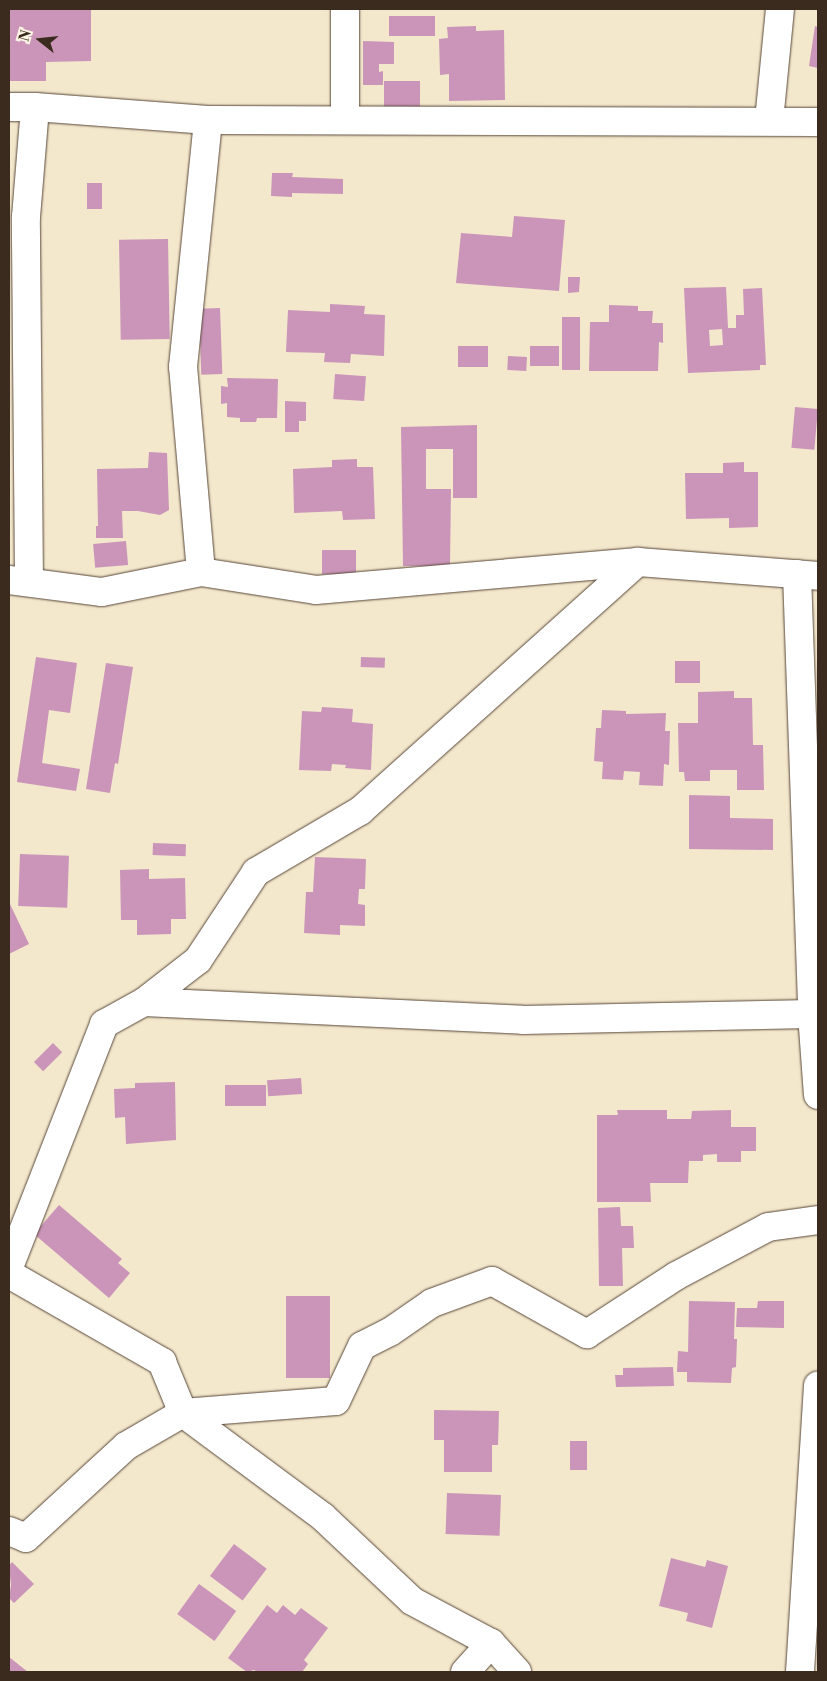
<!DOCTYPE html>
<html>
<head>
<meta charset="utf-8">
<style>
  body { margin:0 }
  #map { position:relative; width:827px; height:1681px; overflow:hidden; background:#f3e7cc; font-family:"Libre Bodoni",serif }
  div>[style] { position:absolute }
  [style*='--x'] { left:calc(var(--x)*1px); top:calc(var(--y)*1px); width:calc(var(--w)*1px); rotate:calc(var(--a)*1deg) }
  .building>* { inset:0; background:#ca95b9; transform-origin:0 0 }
  .roads { filter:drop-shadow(0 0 1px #574638) drop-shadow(0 0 1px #574638) }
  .minor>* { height:28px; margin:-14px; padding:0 14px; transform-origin:14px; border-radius:14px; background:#fff }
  span { translate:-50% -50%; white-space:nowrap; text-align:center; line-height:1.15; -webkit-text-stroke:4px #fcf5e5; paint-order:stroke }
  .frame { position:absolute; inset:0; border:10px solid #3b2a1e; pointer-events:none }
  .north { position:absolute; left:15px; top:15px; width:50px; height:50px; -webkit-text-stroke:4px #fcf5e5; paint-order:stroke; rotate:286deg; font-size:14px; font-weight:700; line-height:20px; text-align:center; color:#3b2a1e }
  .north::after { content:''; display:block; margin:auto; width:18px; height:22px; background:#3b2a1e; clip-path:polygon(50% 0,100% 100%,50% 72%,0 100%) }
</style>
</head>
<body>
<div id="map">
  <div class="building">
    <div style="clip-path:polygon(9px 9px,91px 9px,91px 61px,46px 62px,46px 81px,9px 81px)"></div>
    <div style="left:389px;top:16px;width:46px;height:20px"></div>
    <div style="clip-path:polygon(476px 26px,476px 31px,504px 30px,505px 100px,449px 101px,449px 74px,440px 75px,439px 39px,448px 38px,447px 27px)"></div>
    <div style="clip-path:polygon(815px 26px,818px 27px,818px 68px,809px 66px)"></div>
    <div style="clip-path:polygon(363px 41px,394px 42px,394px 64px,379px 64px,379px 72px,383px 71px,383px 85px,363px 85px)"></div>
    <div style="left:384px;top:81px;width:36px;height:27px"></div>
    <div style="clip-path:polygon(272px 173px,293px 173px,292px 177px,343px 179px,343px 194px,292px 193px,292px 197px,271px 196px)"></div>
    <div style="left:87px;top:183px;width:15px;height:26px"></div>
    <div style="clip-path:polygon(514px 216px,565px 220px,559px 291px,456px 283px,461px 233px,512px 237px)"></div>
    <div style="left:168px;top:239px;width:100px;height:49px;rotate:89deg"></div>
    <div style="clip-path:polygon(568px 277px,580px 277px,579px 292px,568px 293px)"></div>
    <div style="clip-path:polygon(evenodd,726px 287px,728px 328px,736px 328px,736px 315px,744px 315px,743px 289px,762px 288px,766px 365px,760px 365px,760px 370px,688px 373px,684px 288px,726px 287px,722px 329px,723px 345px,710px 346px,709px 330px,722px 329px)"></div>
    <div style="clip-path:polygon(330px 304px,365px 306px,364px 314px,385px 315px,384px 356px,351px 354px,350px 363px,324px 362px,325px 353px,286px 352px,288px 310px,330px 312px)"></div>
    <div style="clip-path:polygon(609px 305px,638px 306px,638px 311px,653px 311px,652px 323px,663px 323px,663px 343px,659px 342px,658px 371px,589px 371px,590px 322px,609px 322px)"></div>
    <div style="left:220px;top:308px;width:66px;height:21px;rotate:88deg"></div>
    <div style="left:580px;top:317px;width:53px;height:18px;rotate:90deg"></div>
    <div style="left:458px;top:346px;width:30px;height:21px"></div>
    <div style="left:530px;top:346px;width:29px;height:20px"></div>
    <div style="left:508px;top:356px;width:19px;height:14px;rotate:3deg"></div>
    <div style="left:335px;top:374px;width:31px;height:25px;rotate:4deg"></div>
    <div style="clip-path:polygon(227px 378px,278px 379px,277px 418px,257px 418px,256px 422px,240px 422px,240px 418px,227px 417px,227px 403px,221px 404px,221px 386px,228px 387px)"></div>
    <div style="clip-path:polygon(285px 401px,306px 402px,306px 421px,299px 421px,299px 432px,285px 432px)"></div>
    <div style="left:795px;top:407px;width:23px;height:41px;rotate:5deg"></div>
    <div style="clip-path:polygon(477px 425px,477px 498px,453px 498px,453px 449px,426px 449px,426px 489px,451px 489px,450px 566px,403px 566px,401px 427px)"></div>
    <div style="clip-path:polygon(149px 452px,167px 453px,169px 510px,160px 515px,138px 511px,122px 511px,123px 538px,96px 538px,96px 526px,98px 526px,97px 469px,148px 468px)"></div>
    <div style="clip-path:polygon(357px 459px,357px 467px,373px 467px,375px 519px,343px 520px,342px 511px,294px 513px,293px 469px,332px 467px,332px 460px)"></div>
    <div style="clip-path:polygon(744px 462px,744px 472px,758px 472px,758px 527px,729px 528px,729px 518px,686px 519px,685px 473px,723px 473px,723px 463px)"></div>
    <div style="left:126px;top:541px;width:24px;height:33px;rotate:85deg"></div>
    <div style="left:322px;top:550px;width:34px;height:24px"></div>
    <div style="clip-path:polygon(36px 657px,77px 663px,70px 713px,49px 710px,42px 763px,80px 769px,76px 791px,17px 782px)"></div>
    <div style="left:361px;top:657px;width:24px;height:10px;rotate:2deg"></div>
    <div style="left:675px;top:661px;width:25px;height:22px"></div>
    <div style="clip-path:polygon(106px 663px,133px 667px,118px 764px,115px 763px,110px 793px,86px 789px)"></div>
    <div style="clip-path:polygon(734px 691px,734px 698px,752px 698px,753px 745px,763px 745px,764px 790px,737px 790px,737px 770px,710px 770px,710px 781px,685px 781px,684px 772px,679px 772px,678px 723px,698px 723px,698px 692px)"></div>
    <div style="clip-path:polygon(322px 707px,353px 709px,352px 722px,373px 724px,371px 770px,345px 768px,346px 765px,332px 764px,331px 771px,299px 770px,302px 711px,321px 712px)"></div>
    <div style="clip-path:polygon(602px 710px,626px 711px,626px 714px,666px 713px,665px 731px,670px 731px,669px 765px,664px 764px,663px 786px,639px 785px,640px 772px,624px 771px,623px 780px,602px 779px,603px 762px,594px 761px,596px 728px,601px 728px)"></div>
    <div style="clip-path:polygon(689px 795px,730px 796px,730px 818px,773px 819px,773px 850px,689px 849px)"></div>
    <div style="left:153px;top:843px;width:33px;height:12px;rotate:2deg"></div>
    <div style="left:20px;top:854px;width:49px;height:52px;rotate:2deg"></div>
    <div style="clip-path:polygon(315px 857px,366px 859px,365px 889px,359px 889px,358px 904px,365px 905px,365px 926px,340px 925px,340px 935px,304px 933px,306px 892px,313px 892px)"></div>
    <div style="clip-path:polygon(149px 869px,149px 879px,185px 878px,186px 919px,171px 919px,171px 934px,137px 935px,137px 920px,121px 920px,120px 870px)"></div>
    <div style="clip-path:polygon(9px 902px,29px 944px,9px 954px)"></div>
    <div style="left:53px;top:1043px;width:13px;height:27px;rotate:45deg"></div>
    <div style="left:301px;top:1078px;width:16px;height:34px;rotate:86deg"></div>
    <div style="clip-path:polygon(175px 1082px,176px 1140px,126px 1144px,125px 1117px,115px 1118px,114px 1089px,135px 1088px,135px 1083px)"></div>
    <div style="left:266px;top:1085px;width:21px;height:41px;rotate:90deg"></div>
    <div style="clip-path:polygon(617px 1110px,667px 1110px,667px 1119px,691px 1119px,692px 1111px,731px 1110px,731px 1127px,756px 1127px,756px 1151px,741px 1151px,741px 1162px,717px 1162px,717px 1154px,703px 1155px,703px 1161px,689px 1161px,688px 1183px,650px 1183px,651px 1202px,597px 1202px,597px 1115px,618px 1115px)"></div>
    <div style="clip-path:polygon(59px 1205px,122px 1259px,118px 1263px,130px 1273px,109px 1298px,34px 1234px)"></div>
    <div style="clip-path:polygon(620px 1207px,621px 1226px,633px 1226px,634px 1248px,622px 1248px,623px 1286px,599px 1286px,598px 1208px)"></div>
    <div style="left:286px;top:1296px;width:44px;height:82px"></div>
    <div style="clip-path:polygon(689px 1301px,735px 1302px,734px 1339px,737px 1339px,736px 1367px,732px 1368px,731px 1383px,687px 1382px,687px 1372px,677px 1372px,678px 1351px,688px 1352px)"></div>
    <div style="clip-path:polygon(758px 1301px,784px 1301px,784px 1328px,736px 1327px,737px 1308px,757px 1308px)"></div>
    <div style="clip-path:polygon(673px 1367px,674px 1386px,616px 1387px,615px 1375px,623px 1375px,623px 1368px)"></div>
    <div style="clip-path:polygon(434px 1410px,499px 1411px,498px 1445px,492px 1445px,492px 1472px,444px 1472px,444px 1440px,434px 1440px)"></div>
    <div style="left:570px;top:1441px;width:17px;height:29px"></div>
    <div style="left:447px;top:1493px;width:54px;height:41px;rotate:2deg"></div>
    <div style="left:234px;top:1544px;width:41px;height:40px;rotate:37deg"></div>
    <div style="clip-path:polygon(671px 1558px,705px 1567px,707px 1560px,728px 1566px,712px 1628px,686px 1621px,688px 1613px,659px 1606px)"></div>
    <div style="clip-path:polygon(12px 1562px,34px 1584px,14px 1603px,9px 1598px,11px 1585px,9px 1566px)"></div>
    <div style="left:199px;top:1584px;width:46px;height:37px;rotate:36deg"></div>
    <div style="clip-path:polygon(267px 1605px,277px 1613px,283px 1605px,295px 1615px,301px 1608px,328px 1628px,304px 1660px,308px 1664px,302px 1672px,258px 1672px,254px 1670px,247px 1672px,228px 1658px)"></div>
    <div style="clip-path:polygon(9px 1657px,28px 1672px,9px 1672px)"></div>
  </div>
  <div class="roads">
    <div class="minor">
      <div style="--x:9;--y:107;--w:26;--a:0"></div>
      <div style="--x:35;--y:107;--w:173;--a:4.3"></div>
      <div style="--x:208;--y:120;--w:610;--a:0.19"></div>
      <div style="--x:345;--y:120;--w:111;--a:-90"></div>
      <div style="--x:769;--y:121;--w:113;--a:-84.4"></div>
      <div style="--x:201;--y:572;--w:206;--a:-95"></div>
      <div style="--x:183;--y:367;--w:248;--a:-84.2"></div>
      <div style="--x:797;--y:574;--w:440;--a:88"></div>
      <div style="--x:812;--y:1014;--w:81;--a:85.8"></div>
      <div style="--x:9;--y:580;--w:94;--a:7.4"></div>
      <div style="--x:102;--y:592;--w:101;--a:-11.4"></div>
      <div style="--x:201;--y:572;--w:116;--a:8.9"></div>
      <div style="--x:316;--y:590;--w:323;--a:-5"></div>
      <div style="--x:638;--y:562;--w:181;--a:4.4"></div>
      <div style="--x:29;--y:582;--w:365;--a:-90.5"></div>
      <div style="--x:26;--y:217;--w:110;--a:-85.3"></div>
      <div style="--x:144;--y:1002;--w:379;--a:2.7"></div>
      <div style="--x:523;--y:1020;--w:289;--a:-1.2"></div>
      <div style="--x:9;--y:1267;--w:261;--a:-68.6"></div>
      <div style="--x:104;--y:1024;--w:46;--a:-28.8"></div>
      <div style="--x:144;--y:1002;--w:68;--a:-37.9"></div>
      <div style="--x:198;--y:960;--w:105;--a:-56.6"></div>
      <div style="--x:256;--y:872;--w:121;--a:-30.4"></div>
      <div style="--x:360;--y:811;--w:373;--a:-41.9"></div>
      <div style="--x:9;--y:1274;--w:177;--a:29.9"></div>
      <div style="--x:162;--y:1362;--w:55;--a:67.6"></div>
      <div style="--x:183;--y:1413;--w:174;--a:36.6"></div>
      <div style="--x:323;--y:1517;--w:122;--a:43.3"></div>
      <div style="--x:412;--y:1601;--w:89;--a:28"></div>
      <div style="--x:491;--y:1643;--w:39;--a:48"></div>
      <div style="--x:9;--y:1531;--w:18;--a:22"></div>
      <div style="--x:26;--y:1538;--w:136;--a:-42.6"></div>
      <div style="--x:126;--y:1446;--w:66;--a:-30.1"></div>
      <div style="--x:183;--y:1413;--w:153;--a:-4.5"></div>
      <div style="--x:336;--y:1401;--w:61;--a:-64.7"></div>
      <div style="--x:362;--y:1346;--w:31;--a:-27"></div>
      <div style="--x:390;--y:1332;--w:51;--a:-34.6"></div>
      <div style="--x:432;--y:1303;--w:64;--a:-20.1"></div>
      <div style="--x:492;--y:1281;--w:109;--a:29.2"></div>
      <div style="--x:587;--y:1334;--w:106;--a:-33.1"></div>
      <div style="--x:676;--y:1276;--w:104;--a:-28"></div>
      <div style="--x:768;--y:1227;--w:50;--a:-8"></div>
      <div style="--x:465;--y:1672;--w:39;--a:-48"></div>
      <div style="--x:800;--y:1672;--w:287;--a:-86.4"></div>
    </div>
  </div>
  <div class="frame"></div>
  <div class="north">N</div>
</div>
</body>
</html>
